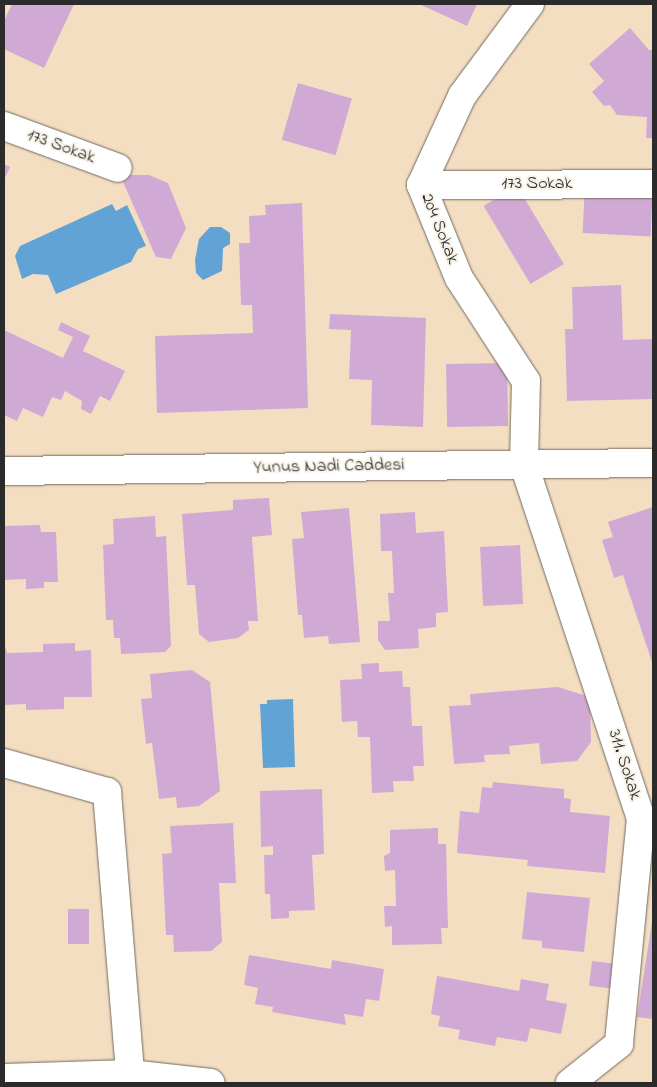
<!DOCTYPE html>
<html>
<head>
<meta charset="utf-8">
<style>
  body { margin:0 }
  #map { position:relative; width:657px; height:1087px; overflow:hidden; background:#f4dec2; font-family:"Indie Flower",sans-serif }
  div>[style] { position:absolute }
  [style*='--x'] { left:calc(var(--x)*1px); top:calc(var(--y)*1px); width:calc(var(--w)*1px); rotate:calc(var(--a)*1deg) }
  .water>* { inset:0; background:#62a3d5 }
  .building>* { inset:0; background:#d1a9d5; transform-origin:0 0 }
  .roads { filter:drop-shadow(0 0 1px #716a60) drop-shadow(0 0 1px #716a60) }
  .minor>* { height:28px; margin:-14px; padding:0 14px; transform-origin:14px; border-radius:14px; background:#fff }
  span { translate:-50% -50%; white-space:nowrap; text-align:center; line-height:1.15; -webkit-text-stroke:4px #f7f3e8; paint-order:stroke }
  .street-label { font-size:18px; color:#2b2b2b }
  .frame { position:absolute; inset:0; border:5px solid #2b2b2b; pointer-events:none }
</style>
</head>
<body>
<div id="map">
  <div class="water">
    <div style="clip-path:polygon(112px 204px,116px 211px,127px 205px,146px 246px,138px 249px,131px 262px,56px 294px,48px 275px,33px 274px,22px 279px,15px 256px,20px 246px)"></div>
    <div style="clip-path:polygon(210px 227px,221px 227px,230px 233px,230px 244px,223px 248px,222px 271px,203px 280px,196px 273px,195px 260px,199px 239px)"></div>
    <div style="clip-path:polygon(293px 699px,295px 767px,263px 768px,260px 704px,267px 704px,267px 700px)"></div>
  </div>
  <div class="building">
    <div style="clip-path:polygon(12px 4px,74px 4px,44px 68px,4px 49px,4px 21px)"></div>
    <div style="clip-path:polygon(419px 4px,477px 4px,467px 26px)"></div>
    <div style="clip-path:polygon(630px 28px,649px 50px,653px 50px,653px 138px,646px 138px,647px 117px,617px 115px,610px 105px,604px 106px,592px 92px,604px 81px,589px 64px)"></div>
    <div style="left:298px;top:83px;width:56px;height:59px;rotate:16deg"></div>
    <div style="clip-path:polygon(4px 164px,10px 167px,4px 180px)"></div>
    <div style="clip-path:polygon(120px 175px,149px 175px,168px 183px,186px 228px,171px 259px,156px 257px)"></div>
    <div style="left:517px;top:186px;width:91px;height:39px;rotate:59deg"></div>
    <div style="left:585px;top:186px;width:68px;height:47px;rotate:3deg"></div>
    <div style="clip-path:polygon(302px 203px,308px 408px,157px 413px,155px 336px,253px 333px,252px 305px,241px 305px,239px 243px,250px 243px,249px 216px,266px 215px,265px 205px)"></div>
    <div style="clip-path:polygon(621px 285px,623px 340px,653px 339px,653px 399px,567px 401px,565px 329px,573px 329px,572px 287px)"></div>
    <div style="clip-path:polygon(330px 314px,426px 318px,423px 427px,371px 425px,372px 380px,349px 379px,351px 330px,329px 329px)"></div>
    <div style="clip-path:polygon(61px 322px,90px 336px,83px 351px,125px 371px,110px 401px,100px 396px,91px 414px,81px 409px,82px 401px,65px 391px,61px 400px,52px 397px,43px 417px,23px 408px,17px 421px,4px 415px,4px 330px,63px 358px,73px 337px,58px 330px)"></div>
    <div style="left:507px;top:363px;width:63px;height:61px;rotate:89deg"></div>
    <div style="clip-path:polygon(269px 498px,272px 535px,252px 537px,258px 621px,248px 621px,249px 630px,238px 638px,209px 642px,199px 634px,195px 585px,187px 585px,182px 514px,233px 510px,233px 500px)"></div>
    <div style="clip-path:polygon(653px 507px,653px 665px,623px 575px,614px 578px,602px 540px,613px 537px,608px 522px)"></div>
    <div style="clip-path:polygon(349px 508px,360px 642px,329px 644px,328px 636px,304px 638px,302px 615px,298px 615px,292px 539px,304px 538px,301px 512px)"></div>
    <div style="clip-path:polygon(415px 512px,416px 533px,444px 531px,448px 612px,436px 613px,436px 627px,418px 629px,419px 648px,385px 650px,378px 640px,378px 621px,390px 621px,388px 593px,394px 593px,392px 551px,381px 551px,380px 514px)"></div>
    <div style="clip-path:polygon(155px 516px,156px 537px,166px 536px,171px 646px,165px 652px,121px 654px,120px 638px,114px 638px,113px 620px,106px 620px,103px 545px,114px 544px,113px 519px)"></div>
    <div style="clip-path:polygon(40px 525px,41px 532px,56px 532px,58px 582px,44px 582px,44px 588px,26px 589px,26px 579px,4px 580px,4px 526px)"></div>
    <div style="left:520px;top:545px;width:59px;height:40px;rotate:87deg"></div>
    <div style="clip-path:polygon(4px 642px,7px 653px,43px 652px,43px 644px,75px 643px,75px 651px,91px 650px,92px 697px,64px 697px,64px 709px,26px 710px,26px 704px,4px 705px)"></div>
    <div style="clip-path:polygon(379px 663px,379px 672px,402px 671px,403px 687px,410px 687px,412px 726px,422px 726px,424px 766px,413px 766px,414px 781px,393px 781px,394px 792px,372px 793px,370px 737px,358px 737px,357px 721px,342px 722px,340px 680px,362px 679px,361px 664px)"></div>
    <div style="clip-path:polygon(192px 670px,210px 682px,220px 791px,199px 806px,177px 808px,176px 797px,159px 799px,152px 743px,146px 744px,141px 699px,152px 698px,150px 674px)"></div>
    <div style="clip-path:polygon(558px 687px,590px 697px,591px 742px,577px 761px,541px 764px,539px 743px,509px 746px,510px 754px,484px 755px,485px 762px,454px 764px,449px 706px,471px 705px,470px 694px)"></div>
    <div style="clip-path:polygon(493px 782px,564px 789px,564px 798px,571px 799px,570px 812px,610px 816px,605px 873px,527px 866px,528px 860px,457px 853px,460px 811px,479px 813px,482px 787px,492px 788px)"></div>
    <div style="clip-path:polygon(322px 789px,324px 854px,312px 855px,315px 910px,289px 911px,289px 918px,271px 919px,270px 894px,265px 894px,264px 855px,273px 855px,273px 846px,261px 847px,260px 791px)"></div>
    <div style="clip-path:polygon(233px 823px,236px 883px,219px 883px,222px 942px,211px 951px,174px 952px,173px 935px,166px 935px,162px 854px,172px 853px,170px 826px)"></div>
    <div style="clip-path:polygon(438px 828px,438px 844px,446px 844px,448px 928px,441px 928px,442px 944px,392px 945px,392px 926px,385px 927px,384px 906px,396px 906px,395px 870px,385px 871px,384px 856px,390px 853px,390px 830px)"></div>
    <div style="clip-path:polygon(527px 892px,590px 898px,584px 952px,542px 948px,542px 941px,522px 939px)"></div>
    <div style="left:68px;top:909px;width:21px;height:35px"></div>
    <div style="clip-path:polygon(652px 922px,653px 922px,653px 1019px,637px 1017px)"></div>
    <div style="clip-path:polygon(249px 955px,331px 969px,332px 960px,384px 969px,379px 1001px,366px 999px,363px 1017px,344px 1014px,346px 1025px,272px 1012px,273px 1007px,255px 1004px,258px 988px,244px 985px)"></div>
    <div style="left:592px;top:961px;width:23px;height:25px;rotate:7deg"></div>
    <div style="clip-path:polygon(437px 976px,519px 991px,521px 979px,549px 984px,546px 1000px,567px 1004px,561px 1034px,530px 1028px,527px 1042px,497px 1037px,495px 1046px,458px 1039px,460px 1030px,438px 1026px,440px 1016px,431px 1014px)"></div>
  </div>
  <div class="roads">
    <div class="minor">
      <div style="--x:530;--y:4;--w:114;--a:126.5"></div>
      <div style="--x:462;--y:96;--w:98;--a:114.7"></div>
      <div style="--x:421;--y:185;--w:100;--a:67.8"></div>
      <div style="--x:459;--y:278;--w:123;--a:57"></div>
      <div style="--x:526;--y:381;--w:84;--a:91.4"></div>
      <div style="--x:524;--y:465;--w:372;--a:71.7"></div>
      <div style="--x:641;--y:818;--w:227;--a:95.6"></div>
      <div style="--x:619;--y:1044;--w:63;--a:141.5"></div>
      <div style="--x:4;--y:126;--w:121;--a:20.2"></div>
      <div style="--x:421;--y:185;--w:232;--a:-0.2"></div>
      <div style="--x:4;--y:471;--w:649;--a:-0.71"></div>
      <div style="--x:4;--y:763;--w:107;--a:15.7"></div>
      <div style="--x:107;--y:792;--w:283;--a:85.3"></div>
      <div style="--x:4;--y:1078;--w:126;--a:-1.8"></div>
      <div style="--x:130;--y:1074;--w:81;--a:6.3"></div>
    </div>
  </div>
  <div class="street-label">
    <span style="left:61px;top:147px;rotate:20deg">173 Sokak</span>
    <span style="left:537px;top:184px">173 Sokak</span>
    <span style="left:439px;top:229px;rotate:68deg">204 Sokak</span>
    <span style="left:329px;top:467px;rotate:-1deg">Yunus Nadi Caddesi</span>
    <span style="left:624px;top:765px;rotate:72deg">311. Sokak</span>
  </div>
  <div class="frame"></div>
</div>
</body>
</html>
